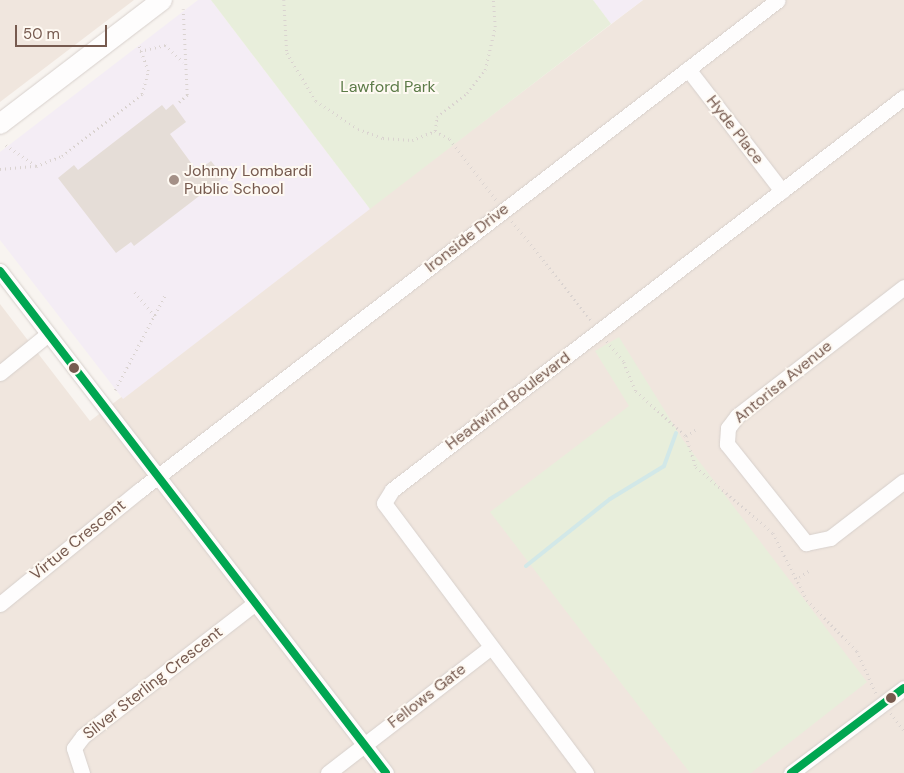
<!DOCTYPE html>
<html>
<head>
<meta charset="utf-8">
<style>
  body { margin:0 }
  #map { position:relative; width:904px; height:773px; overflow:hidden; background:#f8f4f0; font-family:"DM Sans",sans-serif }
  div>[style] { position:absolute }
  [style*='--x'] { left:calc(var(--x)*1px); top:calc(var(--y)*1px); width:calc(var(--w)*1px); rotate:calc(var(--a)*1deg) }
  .residential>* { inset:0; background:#f0e6de }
  .education>* { inset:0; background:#f4edf5 }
  .green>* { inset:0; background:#e8eedb }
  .stream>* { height:4px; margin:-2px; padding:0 2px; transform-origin:2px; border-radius:2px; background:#d2e8e8 }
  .building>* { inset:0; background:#e5ddd7 }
  .path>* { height:2.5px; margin-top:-1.25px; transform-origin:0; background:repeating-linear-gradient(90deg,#dad3d0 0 1px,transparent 0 5px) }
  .roads { filter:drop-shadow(0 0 1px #d7d0cc) drop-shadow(0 0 1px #d7d0cc) }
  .street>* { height:15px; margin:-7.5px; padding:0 7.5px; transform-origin:7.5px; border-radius:7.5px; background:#fefdfd }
  .secondary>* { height:20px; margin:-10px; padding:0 10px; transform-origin:10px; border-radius:10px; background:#fefdfd }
  .bus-1>* { height:8px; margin:-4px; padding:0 4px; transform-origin:4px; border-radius:4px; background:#00a651 }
  .dots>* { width:14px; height:14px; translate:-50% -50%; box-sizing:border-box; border:2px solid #fef9f2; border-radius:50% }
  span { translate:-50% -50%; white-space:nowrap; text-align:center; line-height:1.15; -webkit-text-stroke:4px #fef9f2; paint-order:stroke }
  .park-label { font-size:16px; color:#5c7b48 }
  .street-label { font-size:16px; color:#765a4f }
  .poi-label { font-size:16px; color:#765a4f }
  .left { translate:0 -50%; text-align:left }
  .scale { position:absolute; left:15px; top:25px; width:92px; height:22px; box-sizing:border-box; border:2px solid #765a4f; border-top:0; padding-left:6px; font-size:15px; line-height:18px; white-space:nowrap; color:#765a4f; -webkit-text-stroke:4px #fef9f2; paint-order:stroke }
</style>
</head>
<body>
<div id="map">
  <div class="residential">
    <div style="clip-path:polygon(0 0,134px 0,0 102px)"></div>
    <div style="clip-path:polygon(643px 0,904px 0,904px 773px,0 773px,0 304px,90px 421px)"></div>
  </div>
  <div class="education">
    <div style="clip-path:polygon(198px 0,211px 0,370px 209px,123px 399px,0 240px,0 152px)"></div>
    <div style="clip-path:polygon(593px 0,643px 0,611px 24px)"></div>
  </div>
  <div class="green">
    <div style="clip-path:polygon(211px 0,593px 0,611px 24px,370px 209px)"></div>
    <div style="clip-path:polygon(619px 337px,683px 440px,867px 682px,751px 773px,690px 773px,490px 512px,629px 406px,595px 351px)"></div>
  </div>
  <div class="stream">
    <div style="--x:526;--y:566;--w:107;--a:-38.6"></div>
    <div style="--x:610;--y:499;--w:63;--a:-31.4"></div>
    <div style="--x:664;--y:466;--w:35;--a:-70"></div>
  </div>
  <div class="building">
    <div style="clip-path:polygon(173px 104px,186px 122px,170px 134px,197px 171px,211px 161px,224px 177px,134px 246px,131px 242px,116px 253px,58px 178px,74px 165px,78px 170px,162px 105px,166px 110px)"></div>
  </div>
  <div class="path">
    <div style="--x:284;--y:0;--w:53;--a:86.8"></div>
    <div style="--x:287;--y:53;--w:56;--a:58.9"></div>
    <div style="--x:316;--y:101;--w:50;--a:33.7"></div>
    <div style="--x:358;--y:129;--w:27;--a:20"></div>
    <div style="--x:383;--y:138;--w:29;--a:4"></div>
    <div style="--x:412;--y:140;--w:25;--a:-21"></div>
    <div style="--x:435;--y:131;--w:17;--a:28"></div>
    <div style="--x:450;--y:139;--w:78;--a:52.8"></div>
    <div style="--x:140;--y:51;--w:26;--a:-13"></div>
    <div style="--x:165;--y:45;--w:25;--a:43"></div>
    <div style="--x:179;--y:102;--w:11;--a:-41"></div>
    <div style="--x:187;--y:95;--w:86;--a:-92.7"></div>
    <div style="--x:435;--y:131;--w:14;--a:-82"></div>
    <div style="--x:437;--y:117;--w:38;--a:-39"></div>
    <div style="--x:467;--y:93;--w:29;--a:-52"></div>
    <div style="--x:485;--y:70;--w:44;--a:-76.9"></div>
    <div style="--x:495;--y:27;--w:27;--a:-94"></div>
    <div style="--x:6;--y:145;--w:35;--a:35"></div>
    <div style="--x:0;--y:169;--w:36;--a:-5"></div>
    <div style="--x:36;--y:166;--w:28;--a:-21"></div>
    <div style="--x:62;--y:156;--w:101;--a:-37.8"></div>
    <div style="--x:142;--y:94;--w:24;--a:-75"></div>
    <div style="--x:148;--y:71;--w:29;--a:-110"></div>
    <div style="--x:512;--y:221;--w:127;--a:51.4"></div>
    <div style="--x:135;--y:292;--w:33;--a:51"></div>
    <div style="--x:607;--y:341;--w:27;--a:51"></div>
    <div style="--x:624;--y:362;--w:31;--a:68"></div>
    <div style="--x:636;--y:391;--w:67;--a:42"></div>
    <div style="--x:686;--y:436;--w:33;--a:72"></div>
    <div style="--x:696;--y:467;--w:101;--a:40.6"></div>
    <div style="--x:773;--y:533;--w:75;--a:63.1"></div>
    <div style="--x:807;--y:600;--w:71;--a:45.6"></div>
    <div style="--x:857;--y:651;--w:46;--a:65.7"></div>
    <div style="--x:115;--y:390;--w:107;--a:-62.2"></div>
    <div style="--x:686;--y:436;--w:14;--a:-34"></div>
    <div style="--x:799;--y:577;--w:13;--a:-32"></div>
    <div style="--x:891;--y:713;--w:21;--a:53"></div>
  </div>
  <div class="roads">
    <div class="street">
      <div style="--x:688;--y:69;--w:154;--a:52.4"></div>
      <div style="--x:0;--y:271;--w:633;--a:52.44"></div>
      <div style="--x:904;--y:287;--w:211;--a:142.3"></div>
      <div style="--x:737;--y:416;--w:15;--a:127"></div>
      <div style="--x:728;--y:428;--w:16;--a:94"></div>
      <div style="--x:727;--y:444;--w:127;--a:51.4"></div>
      <div style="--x:806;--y:543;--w:25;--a:-12"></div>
      <div style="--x:830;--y:538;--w:93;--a:-37.6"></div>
      <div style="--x:0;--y:373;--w:62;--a:-39.1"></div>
      <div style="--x:0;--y:604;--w:181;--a:-39.2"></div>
      <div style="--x:140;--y:490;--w:804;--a:-37.53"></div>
      <div style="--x:82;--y:773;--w:26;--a:-108"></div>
      <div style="--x:74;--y:748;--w:15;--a:-53"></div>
      <div style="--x:83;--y:736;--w:217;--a:-37.7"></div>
      <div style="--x:328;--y:773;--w:205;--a:-37.7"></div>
      <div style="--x:586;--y:773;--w:337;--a:-126.8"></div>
      <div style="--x:384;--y:503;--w:15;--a:-58"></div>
      <div style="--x:392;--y:490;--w:645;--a:-37.51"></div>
      <div style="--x:791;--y:773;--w:141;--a:-37"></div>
    </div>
    <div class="secondary">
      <div style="--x:0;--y:124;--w:204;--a:-37.4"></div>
    </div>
  </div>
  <div class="bus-1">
    <div style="--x:0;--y:271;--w:633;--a:52.44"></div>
    <div style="--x:791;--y:773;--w:141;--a:-37"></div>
  </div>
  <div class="dots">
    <div style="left:174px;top:180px;background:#a49087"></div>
    <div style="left:74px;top:368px;background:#765a4f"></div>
    <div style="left:891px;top:698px;background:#765a4f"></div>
  </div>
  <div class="park-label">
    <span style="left:388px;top:87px">Lawford Park</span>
  </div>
  <div class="street-label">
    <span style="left:735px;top:130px;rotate:52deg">Hyde Place</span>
    <span style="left:467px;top:238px;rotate:-38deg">Ironside Drive</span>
    <span style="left:783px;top:382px;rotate:-39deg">Antorisa Avenue</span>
    <span style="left:508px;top:401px;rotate:-37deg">Headwind Boulevard</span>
    <span style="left:78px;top:540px;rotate:-39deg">Virtue Crescent</span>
    <span style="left:153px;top:683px;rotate:-38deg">Silver Sterling Crescent</span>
    <span style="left:427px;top:696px;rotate:-38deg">Fellows Gate</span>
  </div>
  <div class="poi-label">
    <span class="left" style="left:184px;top:180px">Johnny Lombardi<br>Public School</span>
  </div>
  <div class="scale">50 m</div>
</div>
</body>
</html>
